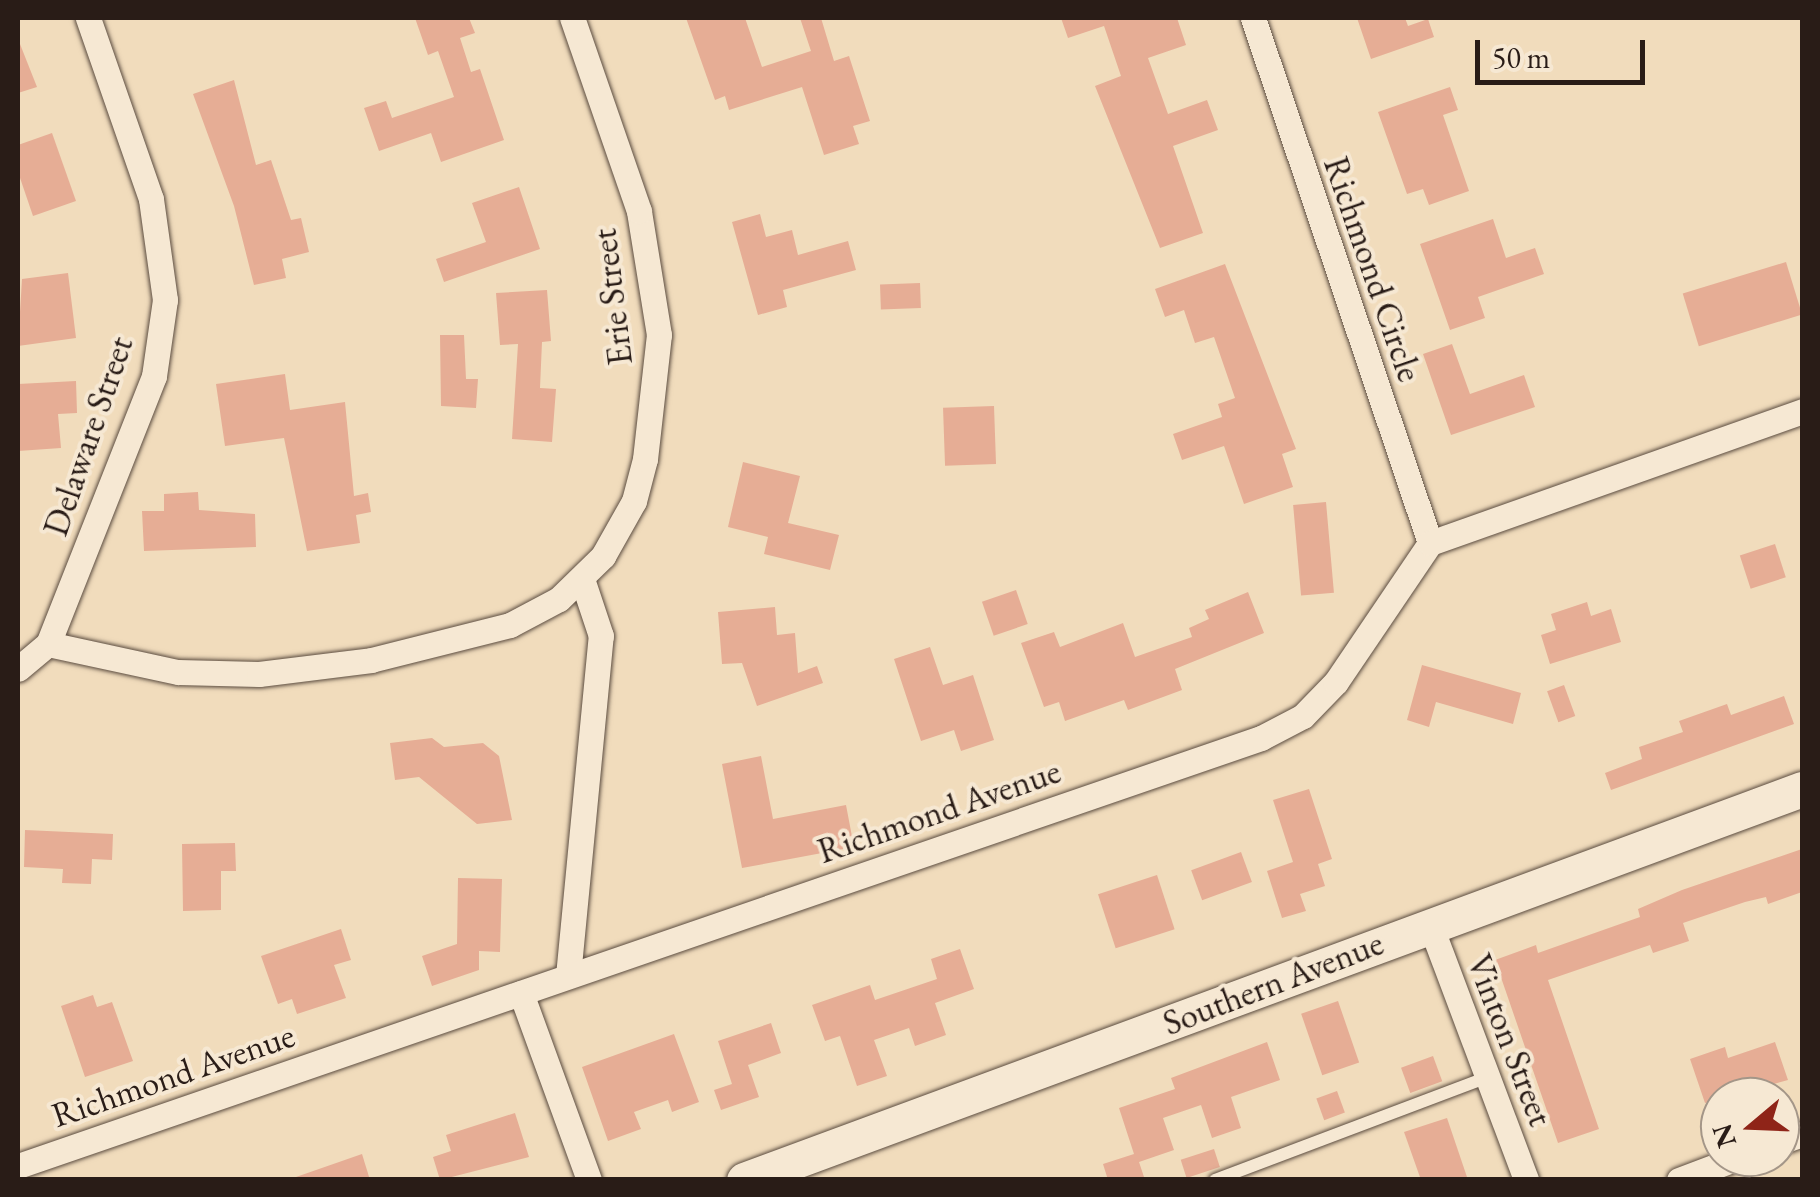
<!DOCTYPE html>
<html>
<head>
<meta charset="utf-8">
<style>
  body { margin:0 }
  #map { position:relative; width:1820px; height:1197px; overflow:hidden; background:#f1dcbc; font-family:"EB Garamond",serif }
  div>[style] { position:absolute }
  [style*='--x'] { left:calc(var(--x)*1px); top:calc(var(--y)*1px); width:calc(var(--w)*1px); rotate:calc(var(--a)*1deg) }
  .building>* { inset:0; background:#e6ad95; transform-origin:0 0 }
  .roads { filter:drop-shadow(0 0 2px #5b4c40) drop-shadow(0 0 2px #5b4c40) }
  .lane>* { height:12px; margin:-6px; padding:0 6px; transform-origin:6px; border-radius:6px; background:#f6e8d3 }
  .street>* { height:25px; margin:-12.5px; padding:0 12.5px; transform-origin:12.5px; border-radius:12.5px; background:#f6e8d3 }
  .secondary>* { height:35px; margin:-17.5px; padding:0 17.5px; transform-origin:17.5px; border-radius:17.5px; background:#f6e8d3 }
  span { translate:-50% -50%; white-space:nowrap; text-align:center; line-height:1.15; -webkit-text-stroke:8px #f6e8d3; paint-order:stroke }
  .street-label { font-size:35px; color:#291c17 }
  .frame { position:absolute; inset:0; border:20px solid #291c17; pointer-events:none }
  .north { position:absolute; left:1700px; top:1077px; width:100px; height:100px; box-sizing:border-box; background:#f6e8d3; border:2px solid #a49688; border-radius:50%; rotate:251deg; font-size:28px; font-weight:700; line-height:40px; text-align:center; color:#291c17 }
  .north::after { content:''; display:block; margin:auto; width:35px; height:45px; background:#8f2418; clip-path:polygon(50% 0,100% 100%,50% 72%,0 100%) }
  .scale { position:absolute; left:1475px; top:40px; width:170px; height:45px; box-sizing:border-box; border:5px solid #291c17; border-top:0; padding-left:12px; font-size:30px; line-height:35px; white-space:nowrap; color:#291c17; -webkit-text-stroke:8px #f6e8d3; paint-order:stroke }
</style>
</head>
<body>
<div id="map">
  <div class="building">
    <div style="clip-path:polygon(415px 18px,469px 18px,475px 33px,460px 38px,471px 72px,480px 69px,504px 140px,441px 162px,431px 133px,379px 151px,364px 108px,386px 101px,392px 118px,454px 97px,438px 51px,428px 55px)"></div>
    <div style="clip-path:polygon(686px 18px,745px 18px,762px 67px,811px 51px,800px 18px,821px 18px,834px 61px,849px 56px,870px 121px,853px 126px,859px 144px,824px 155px,802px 87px,729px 110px,725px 96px,715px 100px)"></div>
    <div style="clip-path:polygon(1061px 18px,1177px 18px,1186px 45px,1148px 58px,1168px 114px,1207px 100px,1218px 130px,1173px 146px,1203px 233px,1160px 248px,1095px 86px,1121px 76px,1104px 26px,1068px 38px)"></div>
    <div style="clip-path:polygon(1357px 18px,1405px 18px,1408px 26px,1428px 19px,1434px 37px,1371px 59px)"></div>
    <div style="clip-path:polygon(18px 39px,37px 87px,18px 93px)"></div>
    <div style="clip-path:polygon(234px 80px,256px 165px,271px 160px,291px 220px,301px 218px,309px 252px,282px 259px,286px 278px,254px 285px,234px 206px,193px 94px)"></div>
    <div style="clip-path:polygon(1450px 87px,1458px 110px,1443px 115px,1469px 191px,1429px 205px,1423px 189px,1407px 194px,1378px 112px)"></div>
    <div style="clip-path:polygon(52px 133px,76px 201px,33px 216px,18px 172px,18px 145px)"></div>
    <div style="clip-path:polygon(519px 187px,540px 249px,444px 282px,436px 259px,486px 242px,472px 203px)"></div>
    <div style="clip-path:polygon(760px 214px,766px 237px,792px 230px,798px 255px,848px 241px,856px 270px,783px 290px,787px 307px,758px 315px,732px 222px)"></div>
    <div style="clip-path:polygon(1493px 219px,1506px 258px,1535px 248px,1544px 274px,1478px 297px,1485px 318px,1450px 330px,1420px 244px)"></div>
    <div style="left:1786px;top:262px;width:55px;height:108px;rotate:73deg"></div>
    <div style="clip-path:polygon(1225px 264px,1296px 449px,1282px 454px,1293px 487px,1244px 504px,1224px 446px,1182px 460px,1173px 434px,1222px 417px,1218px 404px,1235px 398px,1214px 337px,1195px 343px,1184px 310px,1165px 317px,1155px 289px)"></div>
    <div style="clip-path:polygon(68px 273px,76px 338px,18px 346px,22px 279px)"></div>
    <div style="left:920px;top:283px;width:25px;height:40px;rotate:88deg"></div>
    <div style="clip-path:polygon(547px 290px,551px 341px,542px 342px,540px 388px,556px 389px,552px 442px,512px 439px,518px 344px,500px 345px,496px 293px)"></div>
    <div style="clip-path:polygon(440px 335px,464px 335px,466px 379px,478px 379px,476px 408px,441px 406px)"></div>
    <div style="clip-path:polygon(1452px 344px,1470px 394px,1524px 375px,1535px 407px,1451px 435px,1423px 354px)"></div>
    <div style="clip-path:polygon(285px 374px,290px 410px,345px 402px,354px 496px,368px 493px,371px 512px,356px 515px,360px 543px,307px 551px,284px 438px,225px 446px,216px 384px)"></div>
    <div style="clip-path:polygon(76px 381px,77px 413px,58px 414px,61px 448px,18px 451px,18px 384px)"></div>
    <div style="left:994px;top:406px;width:58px;height:51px;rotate:88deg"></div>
    <div style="clip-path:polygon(743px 462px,800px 476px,788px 523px,839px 535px,830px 570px,764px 554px,768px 537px,728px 527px)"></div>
    <div style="clip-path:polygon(198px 492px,199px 510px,255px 514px,256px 547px,144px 551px,142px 511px,164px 511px,164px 494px)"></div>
    <div style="left:1326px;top:502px;width:91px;height:33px;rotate:85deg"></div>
    <div style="left:1775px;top:544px;width:35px;height:37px;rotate:72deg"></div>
    <div style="left:1016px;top:590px;width:36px;height:36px;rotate:71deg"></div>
    <div style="clip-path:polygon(1248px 592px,1264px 633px,1175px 669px,1182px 690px,1128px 710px,1124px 700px,1065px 721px,1059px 702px,1044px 707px,1021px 643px,1054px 632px,1060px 647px,1123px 623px,1135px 657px,1192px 637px,1189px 628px,1209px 619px,1205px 610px)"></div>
    <div style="clip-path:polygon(1587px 602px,1591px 616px,1611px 609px,1621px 642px,1550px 664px,1541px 635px,1556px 630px,1551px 614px)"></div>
    <div style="clip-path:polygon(775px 607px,777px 635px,795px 633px,798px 673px,817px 666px,823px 683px,757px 706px,742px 663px,722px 664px,718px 612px)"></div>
    <div style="clip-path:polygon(930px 647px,943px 685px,973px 675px,994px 740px,961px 751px,954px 730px,921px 741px,894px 659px)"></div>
    <div style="clip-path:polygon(1422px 665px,1521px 693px,1513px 724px,1436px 702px,1429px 727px,1407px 720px)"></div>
    <div style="left:1564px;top:685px;width:33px;height:18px;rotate:70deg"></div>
    <div style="clip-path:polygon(1784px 696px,1794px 724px,1611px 790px,1605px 773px,1642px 759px,1639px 747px,1683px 732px,1679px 721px,1727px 704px,1731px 715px)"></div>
    <div style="clip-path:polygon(432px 738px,444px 747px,483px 743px,499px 756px,512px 820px,477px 824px,419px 777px,395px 780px,390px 743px)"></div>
    <div style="clip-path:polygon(761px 756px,773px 819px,846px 805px,854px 847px,742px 868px,722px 764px)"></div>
    <div style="clip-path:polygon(1309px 789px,1332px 859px,1318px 864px,1325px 886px,1300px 894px,1306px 911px,1282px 918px,1267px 871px,1293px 862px,1273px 800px)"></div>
    <div style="clip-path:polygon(25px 830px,113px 834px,112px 860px,92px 859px,91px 884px,62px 883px,63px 869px,24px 867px)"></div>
    <div style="clip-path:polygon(235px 843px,236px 871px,221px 871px,221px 910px,183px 911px,182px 844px)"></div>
    <div style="clip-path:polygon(1802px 849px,1802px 892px,1768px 904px,1766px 897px,1745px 902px,1683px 923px,1689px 941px,1653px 953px,1650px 945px,1548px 980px,1599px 1129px,1558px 1143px,1495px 960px,1536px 945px,1538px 953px,1640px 917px,1638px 909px,1682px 890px)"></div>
    <div style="left:1241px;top:852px;width:32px;height:53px;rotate:70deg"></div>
    <div style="left:1157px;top:875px;width:57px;height:62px;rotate:72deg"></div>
    <div style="clip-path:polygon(458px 878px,502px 879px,500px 952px,479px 951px,479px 970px,432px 986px,422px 956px,457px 944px)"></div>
    <div style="clip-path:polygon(341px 929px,351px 960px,334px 965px,346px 998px,297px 1014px,292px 999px,278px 1004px,261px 956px)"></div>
    <div style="clip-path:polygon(960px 949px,974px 989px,935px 1003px,946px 1035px,915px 1046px,909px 1028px,874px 1040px,887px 1076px,857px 1086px,840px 1036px,825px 1041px,812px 1005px,870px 985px,875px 1000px,937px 979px,931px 959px)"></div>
    <div style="clip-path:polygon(93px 995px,97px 1007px,112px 1002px,133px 1061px,85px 1077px,61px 1006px)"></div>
    <div style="left:1338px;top:1001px;width:65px;height:39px;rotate:71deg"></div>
    <div style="clip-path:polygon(771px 1023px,781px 1053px,748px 1065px,759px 1097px,721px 1110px,714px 1090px,732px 1084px,718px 1041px)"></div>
    <div style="clip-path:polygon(674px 1034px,699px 1102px,672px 1112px,668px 1100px,634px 1112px,641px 1129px,608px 1141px,582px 1067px)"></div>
    <div style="clip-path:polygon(1267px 1042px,1280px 1080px,1231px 1097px,1241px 1128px,1212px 1138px,1201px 1105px,1163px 1118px,1174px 1150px,1139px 1162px,1145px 1180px,1108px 1180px,1103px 1164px,1134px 1154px,1119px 1108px,1175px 1089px,1171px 1078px)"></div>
    <div style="clip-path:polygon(1775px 1042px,1788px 1080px,1705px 1103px,1690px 1059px,1725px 1047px,1728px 1058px)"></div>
    <div style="left:1433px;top:1056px;width:27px;height:34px;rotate:70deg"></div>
    <div style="left:1337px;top:1091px;width:23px;height:22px;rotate:70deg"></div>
    <div style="clip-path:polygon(515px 1113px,529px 1157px,440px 1180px,433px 1157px,451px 1151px,446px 1135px)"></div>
    <div style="clip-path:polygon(1447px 1118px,1468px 1180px,1421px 1180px,1404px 1132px)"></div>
    <div style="left:1214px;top:1149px;width:19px;height:35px;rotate:72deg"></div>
    <div style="clip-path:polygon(362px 1154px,370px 1180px,296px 1180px,296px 1177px)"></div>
  </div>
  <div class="roads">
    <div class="lane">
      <div style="--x:1215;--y:1180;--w:291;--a:-20.7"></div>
    </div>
    <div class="street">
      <div style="--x:1253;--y:18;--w:554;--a:71.37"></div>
      <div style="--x:48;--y:644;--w:133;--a:12.2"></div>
      <div style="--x:178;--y:672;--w:81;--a:1.4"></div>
      <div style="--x:259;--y:674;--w:113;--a:-7.1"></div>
      <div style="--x:371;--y:660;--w:143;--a:-14.1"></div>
      <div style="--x:510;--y:625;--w:55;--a:-28"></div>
      <div style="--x:559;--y:599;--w:62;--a:-44.3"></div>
      <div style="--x:603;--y:556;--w:63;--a:-60.6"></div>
      <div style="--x:634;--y:501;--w:43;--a:-75.3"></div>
      <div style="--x:645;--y:459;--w:125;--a:-83.6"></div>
      <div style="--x:659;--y:335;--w:126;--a:-99.2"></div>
      <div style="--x:639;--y:211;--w:204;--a:-109.1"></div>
      <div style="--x:18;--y:669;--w:39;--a:-40"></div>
      <div style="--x:48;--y:644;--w:288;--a:-68.4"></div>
      <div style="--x:154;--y:376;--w:77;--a:-81.8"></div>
      <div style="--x:165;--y:300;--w:102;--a:-97.9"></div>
      <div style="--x:151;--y:199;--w:192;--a:-109.2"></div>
      <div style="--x:1430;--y:924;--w:273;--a:69.4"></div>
      <div style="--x:568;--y:976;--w:342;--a:-84.5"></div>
      <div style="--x:601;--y:636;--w:60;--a:-108.4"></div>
      <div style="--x:521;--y:993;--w:199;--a:70"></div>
      <div style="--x:1780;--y:1142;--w:23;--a:-20"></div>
      <div style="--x:18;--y:1166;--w:1315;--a:-19"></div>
      <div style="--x:1261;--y:738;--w:47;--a:-27.6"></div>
      <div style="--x:1303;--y:716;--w:47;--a:-45.9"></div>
      <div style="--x:1336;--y:682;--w:168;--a:-55.9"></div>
      <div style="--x:1430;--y:543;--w:395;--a:-19.5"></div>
      <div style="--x:1679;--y:1180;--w:65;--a:-20.7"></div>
    </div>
    <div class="secondary">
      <div style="--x:744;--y:1180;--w:1128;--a:-20.28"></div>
    </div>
  </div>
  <div class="street-label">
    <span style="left:1373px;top:269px;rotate:71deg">Richmond Circle</span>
    <span style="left:612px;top:297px;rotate:-97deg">Erie Street</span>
    <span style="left:88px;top:436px;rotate:-71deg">Delaware Street</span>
    <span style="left:939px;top:811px;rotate:-19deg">Richmond Avenue</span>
    <span style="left:1273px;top:983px;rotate:-21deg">Southern Avenue</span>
    <span style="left:1510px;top:1040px;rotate:69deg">Vinton Street</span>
    <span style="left:173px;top:1075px;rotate:-19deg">Richmond Avenue</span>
  </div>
  <div class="frame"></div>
  <div class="north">N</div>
  <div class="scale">50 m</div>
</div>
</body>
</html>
